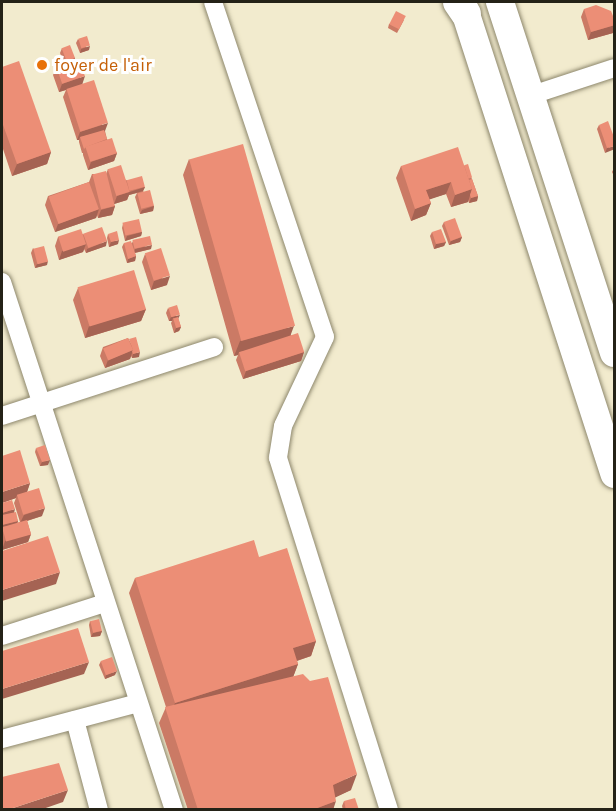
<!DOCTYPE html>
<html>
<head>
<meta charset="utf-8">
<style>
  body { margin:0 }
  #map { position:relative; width:616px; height:811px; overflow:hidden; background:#f2ebce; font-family:Karla,sans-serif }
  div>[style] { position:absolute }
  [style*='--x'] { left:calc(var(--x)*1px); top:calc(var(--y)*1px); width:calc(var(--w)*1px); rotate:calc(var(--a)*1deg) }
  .roads { filter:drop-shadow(0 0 2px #8d876c) drop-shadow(0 0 2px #8d876c) }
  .minor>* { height:18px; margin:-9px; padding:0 9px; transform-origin:9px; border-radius:9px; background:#fff }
  .primary>* { height:28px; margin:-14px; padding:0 14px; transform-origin:14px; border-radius:14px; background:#fff }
  .trunk>* { height:30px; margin:-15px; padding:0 15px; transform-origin:15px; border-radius:15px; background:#fff }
  .wall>* { inset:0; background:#cb7a65 }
  .shaded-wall>* { inset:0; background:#a56353 }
  .building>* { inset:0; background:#ec8e76; transform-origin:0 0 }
  .dots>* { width:16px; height:16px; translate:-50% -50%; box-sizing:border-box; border:3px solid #fff; border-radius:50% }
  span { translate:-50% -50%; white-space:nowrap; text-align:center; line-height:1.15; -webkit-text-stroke:6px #fff; paint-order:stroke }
  .food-label { font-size:18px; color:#c56008 }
  .left { translate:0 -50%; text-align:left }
  .frame { position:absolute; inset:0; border:3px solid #242217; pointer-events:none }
</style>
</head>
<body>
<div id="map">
  <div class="roads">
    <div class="minor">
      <div style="--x:213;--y:2;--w:353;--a:71.5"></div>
      <div style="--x:325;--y:337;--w:98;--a:115.3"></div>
      <div style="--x:283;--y:426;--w:32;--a:99"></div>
      <div style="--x:278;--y:458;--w:369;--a:72.5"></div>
      <div style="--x:529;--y:96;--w:89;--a:-18.2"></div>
      <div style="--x:2;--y:282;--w:555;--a:71.96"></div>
      <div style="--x:2;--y:416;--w:223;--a:-18"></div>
      <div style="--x:2;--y:636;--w:108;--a:-17.8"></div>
      <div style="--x:75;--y:720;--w:93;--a:75.1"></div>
      <div style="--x:2;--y:739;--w:141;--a:-14.8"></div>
    </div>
    <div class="primary">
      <div style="--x:462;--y:2;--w:496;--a:72.1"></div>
      <div style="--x:500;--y:2;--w:369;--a:72"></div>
    </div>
    <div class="trunk">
      <div style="--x:458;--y:2;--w:14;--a:56"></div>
    </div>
  </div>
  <div class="wall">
    <div style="clip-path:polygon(584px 9px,615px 21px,615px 27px,613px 33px,588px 40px,581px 17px)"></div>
    <div style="clip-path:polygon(404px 20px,397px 33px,388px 28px,389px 24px)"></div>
    <div style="clip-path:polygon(78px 39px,89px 50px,80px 53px,76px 43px)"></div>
    <div style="clip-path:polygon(62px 48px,75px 58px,74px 61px,82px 83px,105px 131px,107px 139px,117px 153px,114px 161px,88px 170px,83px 155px,83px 153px,82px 153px,79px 142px,79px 140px,77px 140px,63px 97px,66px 90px,59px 92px,53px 75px,56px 67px,64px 64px,60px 53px)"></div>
    <div style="clip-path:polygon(2px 67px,51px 152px,47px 164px,12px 176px,2px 146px)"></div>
    <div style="clip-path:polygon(599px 125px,615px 140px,605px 153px,597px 129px)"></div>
    <div style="clip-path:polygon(189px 159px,291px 335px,304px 352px,301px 361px,243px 379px,236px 360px,238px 355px,234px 356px,183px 175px)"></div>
    <div style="clip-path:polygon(464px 165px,472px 179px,478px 196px,477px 201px,469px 203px,468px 200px,468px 202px,451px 207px,446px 194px,429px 199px,431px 203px,426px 215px,411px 221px,396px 178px,401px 166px)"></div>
    <div style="clip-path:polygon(614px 168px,615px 168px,615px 178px,612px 172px)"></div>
    <div style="clip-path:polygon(108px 169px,126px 180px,145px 187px,143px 191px,154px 206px,153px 211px,140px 214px,135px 197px,137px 193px,129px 195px,127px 200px,114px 204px,115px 206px,112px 215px,98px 218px,97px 215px,96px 218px,55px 232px,45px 205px,48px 196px,89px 182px,92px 174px,106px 174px)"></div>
    <div style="clip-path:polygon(444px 222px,462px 237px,460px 242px,449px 245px,442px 226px)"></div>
    <div style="clip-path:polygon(123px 224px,142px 232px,141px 236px,125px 241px,122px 228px)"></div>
    <div style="clip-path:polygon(432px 232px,446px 242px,444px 246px,434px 249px,430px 236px)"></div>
    <div style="clip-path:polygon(83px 234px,106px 246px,86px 253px,84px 249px,83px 252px,59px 260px,55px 246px,58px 237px)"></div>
    <div style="clip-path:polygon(108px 234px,118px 244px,109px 247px,107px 238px)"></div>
    <div style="clip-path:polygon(133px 241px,151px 249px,135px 253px,136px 256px,135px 261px,127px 263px,122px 247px,124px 243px,132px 243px)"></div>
    <div style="clip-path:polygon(33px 248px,47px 265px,35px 268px,31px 253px)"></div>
    <div style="clip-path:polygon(145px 254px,167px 285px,151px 290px,142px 262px)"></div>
    <div style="clip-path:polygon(78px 288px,146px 309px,141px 321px,85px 338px,73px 300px)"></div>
    <div style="clip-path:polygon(168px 308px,178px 318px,181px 327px,179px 331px,174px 333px,171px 323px,172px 321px,169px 321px,166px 313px)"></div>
    <div style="clip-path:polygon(128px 338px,139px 357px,132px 358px,131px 356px,130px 359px,105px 368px,100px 356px,103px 347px)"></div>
    <div style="clip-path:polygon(36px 448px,48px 465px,40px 466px,35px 452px)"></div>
    <div style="clip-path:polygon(30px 483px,27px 492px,42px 516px,27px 521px,31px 534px,28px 542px,2px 550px,2px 503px,14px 512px,18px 521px,17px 523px,20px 522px,14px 503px,16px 498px,2px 503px)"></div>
    <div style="clip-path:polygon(259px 557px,316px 641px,311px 656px,297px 661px,298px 664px,293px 677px,351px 790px,335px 797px,333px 810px,188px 810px,159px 723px,166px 707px,129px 593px,135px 578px)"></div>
    <div style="clip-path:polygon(90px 621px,102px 631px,100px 636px,91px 637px,89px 625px)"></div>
    <div style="clip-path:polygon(101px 661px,115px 675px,105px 679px,99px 665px)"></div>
    <div style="clip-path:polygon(344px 801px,359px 810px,343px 810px,342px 806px)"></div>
  </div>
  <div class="shaded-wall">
    <div style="clip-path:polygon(615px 25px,613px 33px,588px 40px,591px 32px)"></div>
    <div style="clip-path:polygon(90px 46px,89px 50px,80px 53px,81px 49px)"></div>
    <div style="clip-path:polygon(75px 58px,73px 62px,65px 65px,66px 61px)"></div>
    <div style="clip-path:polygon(85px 76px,82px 85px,59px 92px,62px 84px)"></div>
    <div style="clip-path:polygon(108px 123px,105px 131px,80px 137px,79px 140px,77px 140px,80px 132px)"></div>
    <div style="clip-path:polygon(615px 146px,615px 149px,605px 153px,607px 148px)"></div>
    <div style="clip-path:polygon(51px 152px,47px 164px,12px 176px,17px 164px)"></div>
    <div style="clip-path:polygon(117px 153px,114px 161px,88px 170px,91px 162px)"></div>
    <div style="clip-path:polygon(451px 182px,446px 194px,422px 202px,426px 190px)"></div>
    <div style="clip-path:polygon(145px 187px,143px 191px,129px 195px,127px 200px,114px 204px,117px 196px)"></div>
    <div style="clip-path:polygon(472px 189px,468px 202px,451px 207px,455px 195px)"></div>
    <div style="clip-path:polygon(478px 196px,477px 201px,469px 203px,471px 198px)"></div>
    <div style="clip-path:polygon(431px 203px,426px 215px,411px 221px,415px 209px)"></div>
    <div style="clip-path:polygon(115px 206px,112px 215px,98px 218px,101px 210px)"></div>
    <div style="clip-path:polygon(154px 206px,153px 211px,140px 214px,142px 210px)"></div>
    <div style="clip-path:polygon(99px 209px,96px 218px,55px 232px,58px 224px)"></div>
    <div style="clip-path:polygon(142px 232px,141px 236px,125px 241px,127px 236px)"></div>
    <div style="clip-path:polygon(462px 237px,460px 242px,449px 245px,451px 241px)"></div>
    <div style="clip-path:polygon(119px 240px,118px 244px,109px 247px,111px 242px)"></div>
    <div style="clip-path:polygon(107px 241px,106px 246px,86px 253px,87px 249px)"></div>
    <div style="clip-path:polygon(446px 242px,444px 246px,434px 249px,436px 244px)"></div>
    <div style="clip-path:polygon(86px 244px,83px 252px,59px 260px,62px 251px)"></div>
    <div style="clip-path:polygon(152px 245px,151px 249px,134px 253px,135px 249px)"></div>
    <div style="clip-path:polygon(136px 256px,135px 261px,127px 263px,128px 259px)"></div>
    <div style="clip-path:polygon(48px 261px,47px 265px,35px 268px,37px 264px)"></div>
    <div style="clip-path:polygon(170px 276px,167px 285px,151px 290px,154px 281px)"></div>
    <div style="clip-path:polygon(146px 309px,141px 321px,85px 338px,89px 326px)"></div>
    <div style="clip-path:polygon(180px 315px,178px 319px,173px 318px,172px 321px,169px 321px,171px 317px)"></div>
    <div style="clip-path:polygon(294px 326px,288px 342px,239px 352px,238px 355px,234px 356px,240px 341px)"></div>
    <div style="clip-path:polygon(181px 327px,179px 331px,174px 333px,176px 328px)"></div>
    <div style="clip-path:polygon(133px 350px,130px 359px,105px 368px,108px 360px)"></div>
    <div style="clip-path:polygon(140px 352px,139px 357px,132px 358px,133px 354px)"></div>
    <div style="clip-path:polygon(304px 352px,301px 361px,243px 379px,246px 371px)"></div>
    <div style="clip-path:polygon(50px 460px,48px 465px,40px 466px,42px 462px)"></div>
    <div style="clip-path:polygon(30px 483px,26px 495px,17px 495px,16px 498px,2px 503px,2px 492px)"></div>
    <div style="clip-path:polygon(45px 508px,42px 516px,20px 523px,24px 515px)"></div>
    <div style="clip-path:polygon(15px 509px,14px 513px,2px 517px,2px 513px)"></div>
    <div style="clip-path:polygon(18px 521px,17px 525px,2px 527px,2px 525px)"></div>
    <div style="clip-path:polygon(31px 534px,28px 542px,2px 550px,5px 541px)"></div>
    <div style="clip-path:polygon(60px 572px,56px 584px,2px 601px,2px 590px)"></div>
    <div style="clip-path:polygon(102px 631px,100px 636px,91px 637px,93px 633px)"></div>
    <div style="clip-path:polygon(316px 641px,311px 656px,287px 664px,293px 648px)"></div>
    <div style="clip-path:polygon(89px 662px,84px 674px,2px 699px,2px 689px)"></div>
    <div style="clip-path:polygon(298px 664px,292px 680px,169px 718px,175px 703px)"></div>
    <div style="clip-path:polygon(117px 671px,115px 675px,105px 679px,106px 675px)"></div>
    <div style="clip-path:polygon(357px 774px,351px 790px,328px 801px,333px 785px)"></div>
    <div style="clip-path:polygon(68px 790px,63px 802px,40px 810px,7px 810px)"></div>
    <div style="clip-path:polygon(336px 801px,333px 810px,312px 810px)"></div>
  </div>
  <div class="building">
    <div style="clip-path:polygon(596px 5px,611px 11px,615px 21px,615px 25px,591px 32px,584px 9px)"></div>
    <div style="left:396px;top:11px;width:11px;height:15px;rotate:27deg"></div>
    <div style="left:87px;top:36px;width:10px;height:9px;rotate:73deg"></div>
    <div style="left:70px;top:45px;width:14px;height:9px;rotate:69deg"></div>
    <div style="left:79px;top:59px;width:18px;height:24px;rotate:71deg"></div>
    <div style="clip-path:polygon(19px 61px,51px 152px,17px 164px,2px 122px,2px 67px)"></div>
    <div style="left:94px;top:80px;width:45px;height:29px;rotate:72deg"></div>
    <div style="clip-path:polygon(608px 121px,615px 140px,615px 146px,607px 148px,599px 125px)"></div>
    <div style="clip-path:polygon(104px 130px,107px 139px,86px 147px,84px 149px,80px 137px)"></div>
    <div style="left:112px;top:138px;width:16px;height:28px;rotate:72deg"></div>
    <div style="left:243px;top:144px;width:189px;height:56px;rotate:74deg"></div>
    <div style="clip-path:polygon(458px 147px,472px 189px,455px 195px,451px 182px,426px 190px,431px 203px,415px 209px,401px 166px)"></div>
    <div style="left:468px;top:164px;width:14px;height:4px;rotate:73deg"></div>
    <div style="left:121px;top:165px;width:28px;height:14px;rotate:72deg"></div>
    <div style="left:106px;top:171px;width:36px;height:14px;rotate:76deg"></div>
    <div style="left:142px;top:176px;width:11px;height:16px;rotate:75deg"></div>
    <div style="clip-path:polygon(472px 179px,478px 196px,471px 198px,470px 195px,472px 189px,469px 180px)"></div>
    <div style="left:89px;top:182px;width:29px;height:43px;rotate:70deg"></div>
    <div style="left:150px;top:190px;width:16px;height:13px;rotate:76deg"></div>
    <div style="left:455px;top:218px;width:20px;height:12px;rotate:70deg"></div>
    <div style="left:139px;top:219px;width:13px;height:17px;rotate:77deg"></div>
    <div style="left:102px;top:227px;width:15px;height:20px;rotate:70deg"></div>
    <div style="left:81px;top:229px;width:16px;height:24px;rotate:72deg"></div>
    <div style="clip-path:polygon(441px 229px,446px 242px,436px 244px,432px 232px)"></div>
    <div style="clip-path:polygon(117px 231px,119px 240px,111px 242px,108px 234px)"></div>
    <div style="left:150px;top:236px;width:9px;height:18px;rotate:77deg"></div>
    <div style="clip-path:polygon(131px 241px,136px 256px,128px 259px,124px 243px)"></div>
    <div style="left:44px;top:246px;width:16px;height:11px;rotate:75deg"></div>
    <div style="left:161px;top:248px;width:29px;height:17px;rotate:72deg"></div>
    <div style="left:134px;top:270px;width:41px;height:59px;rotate:73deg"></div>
    <div style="left:177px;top:305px;width:10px;height:9px;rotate:73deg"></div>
    <div style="left:178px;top:317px;width:10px;height:5px;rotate:73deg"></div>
    <div style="left:298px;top:333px;width:20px;height:62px;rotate:72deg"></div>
    <div style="clip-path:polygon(136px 337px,140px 352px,133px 354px,132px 351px,133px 350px,129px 339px)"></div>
    <div style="left:128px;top:338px;width:13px;height:27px;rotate:67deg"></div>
    <div style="clip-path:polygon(45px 445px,50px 460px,42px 462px,36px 448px)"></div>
    <div style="clip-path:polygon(20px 450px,30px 483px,2px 492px,2px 456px)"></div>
    <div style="left:39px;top:488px;width:21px;height:23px;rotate:73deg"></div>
    <div style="clip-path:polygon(12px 500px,15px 509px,2px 513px,2px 503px)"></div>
    <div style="clip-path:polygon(16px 512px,18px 521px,2px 525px,2px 515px)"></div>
    <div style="left:27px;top:520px;width:15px;height:26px;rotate:74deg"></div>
    <div style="clip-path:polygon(48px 536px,60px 572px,2px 590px,2px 551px)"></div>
    <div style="clip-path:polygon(254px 540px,259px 557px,287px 548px,316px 641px,293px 648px,298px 664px,175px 703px,135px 578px)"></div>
    <div style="left:99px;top:619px;width:12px;height:9px;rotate:76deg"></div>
    <div style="clip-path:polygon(78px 628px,89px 662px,2px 689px,2px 651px)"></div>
    <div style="left:112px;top:657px;width:15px;height:12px;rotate:70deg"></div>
    <div style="clip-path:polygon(303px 674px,310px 681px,328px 677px,357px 774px,333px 785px,336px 801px,312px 810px,198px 810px,165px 707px)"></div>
    <div style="clip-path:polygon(59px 763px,68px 790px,7px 810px,2px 810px,2px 777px)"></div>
    <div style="clip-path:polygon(355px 798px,359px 810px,346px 810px,344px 801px)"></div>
  </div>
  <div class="dots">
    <div style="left:42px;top:65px;background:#e8710a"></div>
  </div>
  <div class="food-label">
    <span class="left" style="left:54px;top:65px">foyer de l'air</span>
  </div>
  <div class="frame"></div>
</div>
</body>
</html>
